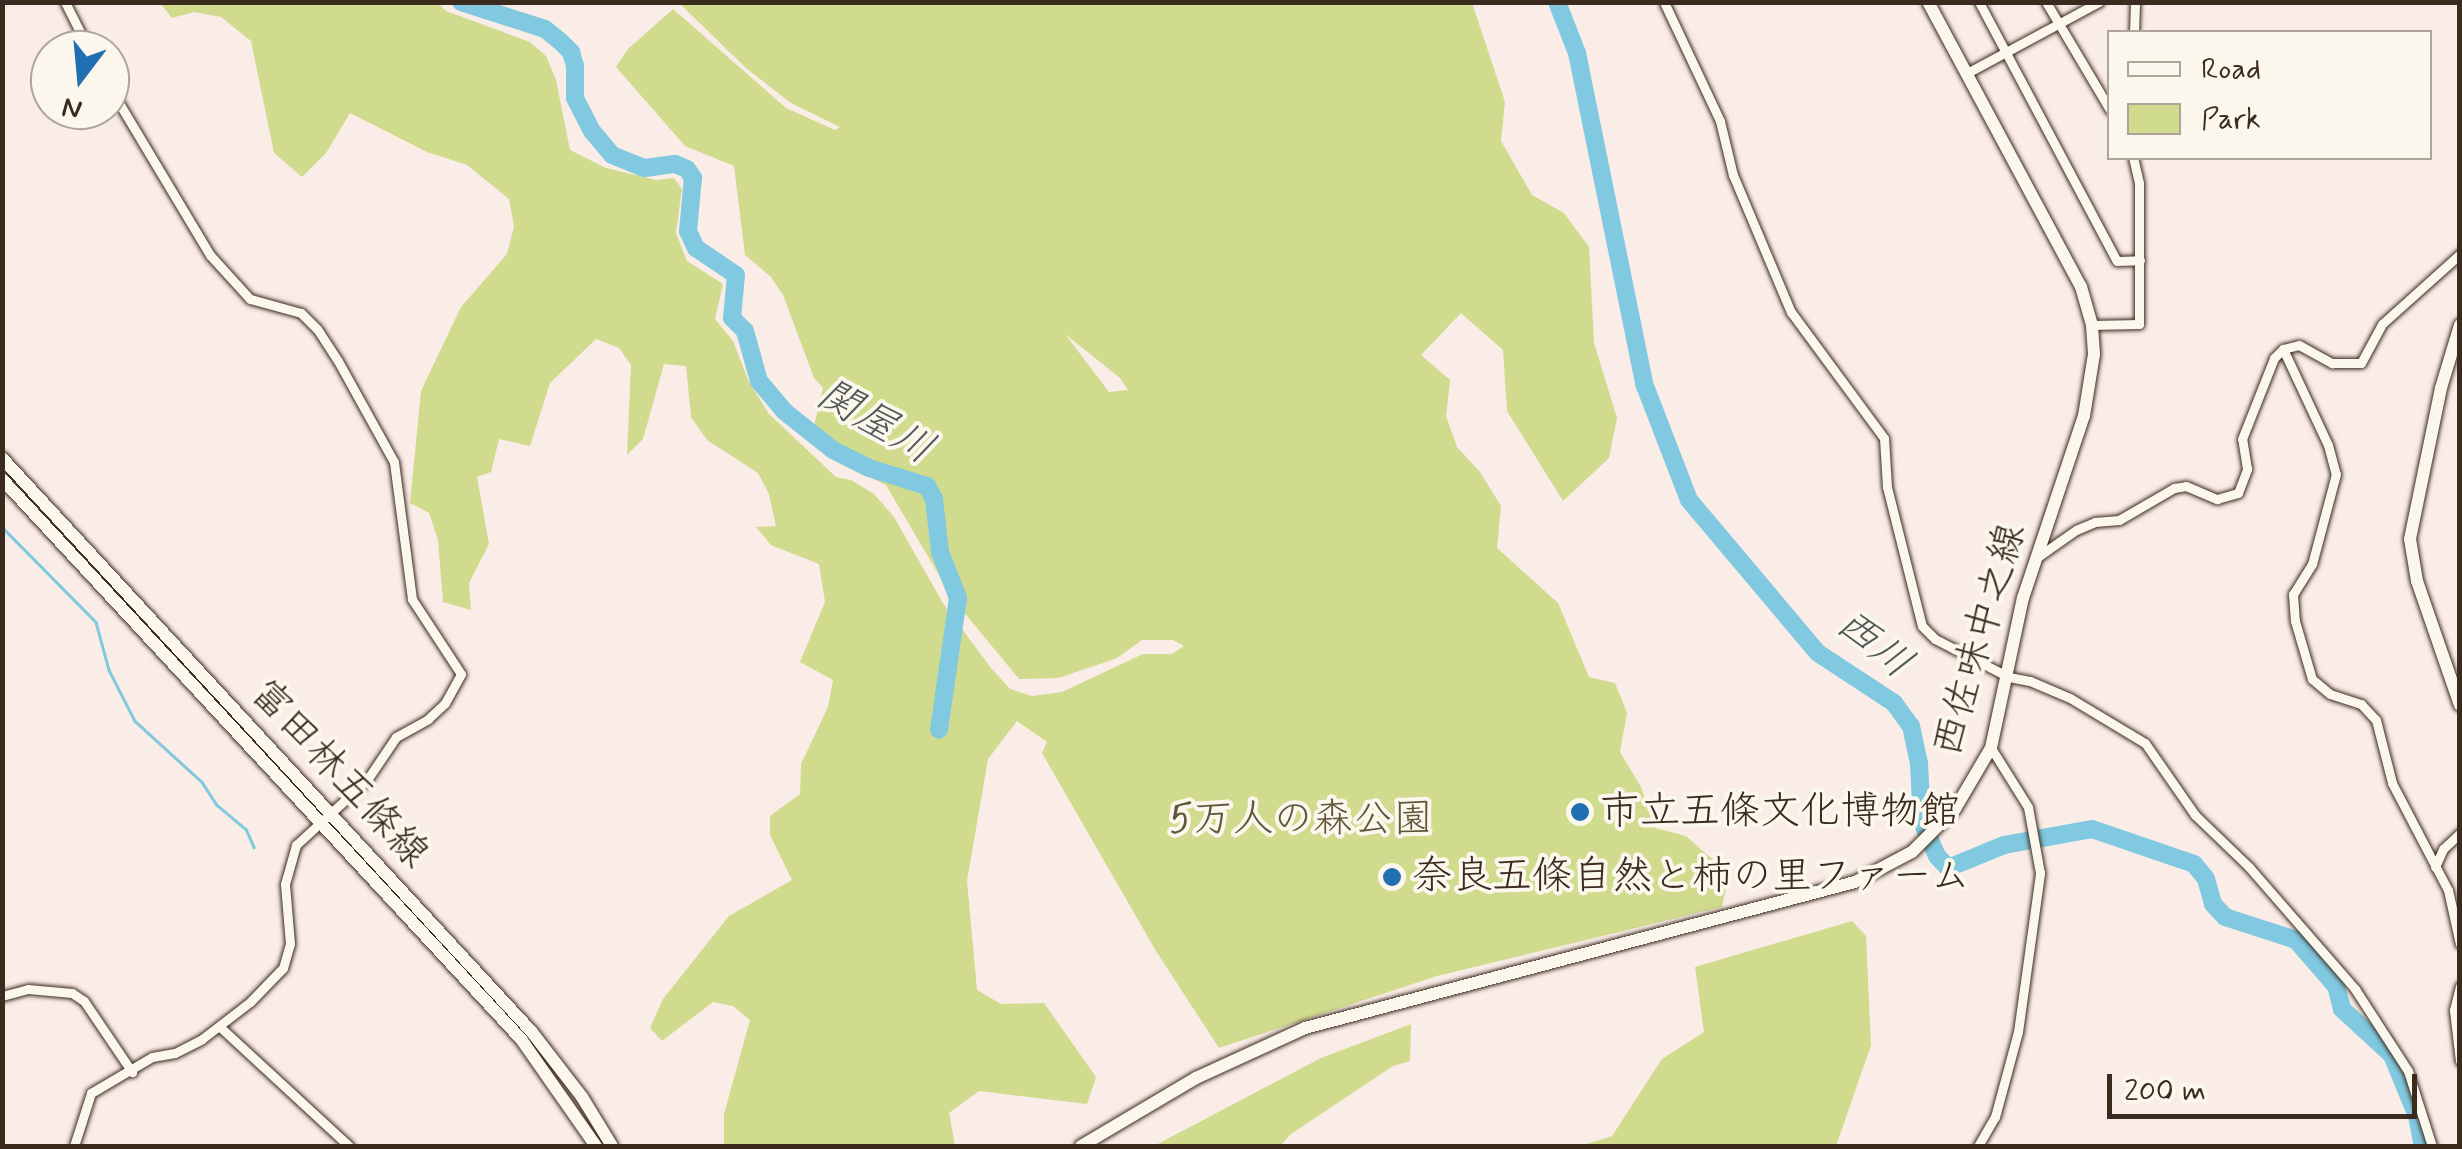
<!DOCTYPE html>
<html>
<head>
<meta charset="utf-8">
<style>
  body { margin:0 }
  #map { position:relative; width:2462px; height:1149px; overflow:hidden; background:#faece7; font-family:Mynerve,"Klee One",sans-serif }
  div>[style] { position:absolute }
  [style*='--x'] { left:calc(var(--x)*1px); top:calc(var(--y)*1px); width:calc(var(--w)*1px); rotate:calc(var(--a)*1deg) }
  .green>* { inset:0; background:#d0db8e }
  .stream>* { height:2.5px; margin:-1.25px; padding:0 1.25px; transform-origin:1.25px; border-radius:1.25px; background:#80c9e0 }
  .river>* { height:18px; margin:-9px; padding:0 9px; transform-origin:9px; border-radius:9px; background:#80c9e0 }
  .roads { filter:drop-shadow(0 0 2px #3b2a1e) drop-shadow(0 0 2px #3b2a1e) }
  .street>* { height:9px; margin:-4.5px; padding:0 4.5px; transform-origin:4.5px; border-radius:4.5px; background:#fbf7ec }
  .secondary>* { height:12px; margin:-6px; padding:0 6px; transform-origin:6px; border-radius:6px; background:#fbf7ec }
  .dots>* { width:28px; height:28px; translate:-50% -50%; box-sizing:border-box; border:5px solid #fbf7ec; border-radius:50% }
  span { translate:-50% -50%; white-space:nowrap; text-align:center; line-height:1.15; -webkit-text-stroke:8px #fbf7ec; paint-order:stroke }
  .street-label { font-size:40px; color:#3b2a1e }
  .poi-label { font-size:40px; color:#3b2a1e }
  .left { translate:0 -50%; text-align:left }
  .park-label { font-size:40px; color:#60563a }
  .water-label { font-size:42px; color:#505a58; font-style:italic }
  .frame { position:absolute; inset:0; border:5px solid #3b2a1e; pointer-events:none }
  .legend { position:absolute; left:2107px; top:30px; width:325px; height:130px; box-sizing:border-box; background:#fbf7ec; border:2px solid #aea59a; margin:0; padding:12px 18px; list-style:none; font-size:30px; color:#3b2a1e }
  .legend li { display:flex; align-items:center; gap:20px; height:50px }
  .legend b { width:50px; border:2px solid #aea59a }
  .north { position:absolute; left:30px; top:30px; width:100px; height:100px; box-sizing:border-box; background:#fbf7ec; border:2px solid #aea59a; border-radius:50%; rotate:196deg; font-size:28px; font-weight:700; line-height:40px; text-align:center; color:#3b2a1e }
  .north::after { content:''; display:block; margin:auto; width:35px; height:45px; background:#1f6fb2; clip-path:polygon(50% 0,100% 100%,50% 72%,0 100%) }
  .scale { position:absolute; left:2107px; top:1074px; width:310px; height:45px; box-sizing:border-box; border:5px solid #3b2a1e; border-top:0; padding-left:12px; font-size:30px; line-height:35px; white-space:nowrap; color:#3b2a1e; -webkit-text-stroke:8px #fbf7ec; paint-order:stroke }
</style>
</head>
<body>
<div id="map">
  <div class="green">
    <div style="clip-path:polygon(evenodd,160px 3px,438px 3px,446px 11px,530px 42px,546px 56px,556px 80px,570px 150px,606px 168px,656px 180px,674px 178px,682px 189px,676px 233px,687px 261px,723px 284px,715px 319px,733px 341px,748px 380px,769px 414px,836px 477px,851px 480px,874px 494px,894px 517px,944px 605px,991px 668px,1010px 689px,1032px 696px,1062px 692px,1143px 654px,1172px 654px,1184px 646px,1173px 640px,1142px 640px,1117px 658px,1059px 678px,1019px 679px,953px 599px,886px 485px,835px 461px,814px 426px,823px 388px,814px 378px,783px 295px,771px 277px,745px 255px,734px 166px,685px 146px,616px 67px,628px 49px,673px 9px,786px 108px,835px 130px,840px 127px,791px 103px,746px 68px,679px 3px,1472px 3px,1505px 102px,1501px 141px,1532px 195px,1564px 213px,1589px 247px,1594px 343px,1617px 418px,1609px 458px,1563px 501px,1507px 411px,1503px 350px,1461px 313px,1421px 355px,1450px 380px,1446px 416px,1457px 447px,1480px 472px,1501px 506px,1497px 548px,1558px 603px,1589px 677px,1615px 683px,1627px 713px,1620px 752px,1641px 787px,1655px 828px,1686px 836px,1729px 874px,1722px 907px,1437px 976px,1219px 1048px,1156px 951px,1042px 753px,1047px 742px,1017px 721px,988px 759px,967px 881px,977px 990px,1001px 1004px,1044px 1003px,1096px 1077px,1087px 1104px,979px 1091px,949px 1113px,955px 1146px,724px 1146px,724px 1114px,750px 1020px,733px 1006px,713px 1002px,662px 1041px,650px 1028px,663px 999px,729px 916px,792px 880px,770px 835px,770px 816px,800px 794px,801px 764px,828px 707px,833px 680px,800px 662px,825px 602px,819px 564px,771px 545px,756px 527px,776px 526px,769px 494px,758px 473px,707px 440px,691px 417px,686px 366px,664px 364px,643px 439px,627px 455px,631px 365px,619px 348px,596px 339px,550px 383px,530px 446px,499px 439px,491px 472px,477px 477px,489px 544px,469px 583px,471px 610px,443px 602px,438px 540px,429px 513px,410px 503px,421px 391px,461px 307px,507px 254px,514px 227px,509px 199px,467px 165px,427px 152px,350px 113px,326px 153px,302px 177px,274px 153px,251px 41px,221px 17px,194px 12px,172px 18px,160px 3px,1065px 334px,1120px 378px,1128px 390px,1109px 392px,1065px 334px)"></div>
    <div style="clip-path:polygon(1852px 921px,1866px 936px,1871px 1045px,1836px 1146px,1581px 1146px,1612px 1136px,1662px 1059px,1704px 1032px,1695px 967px)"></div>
    <div style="clip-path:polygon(1411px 1024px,1410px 1061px,1393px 1066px,1291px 1134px,1280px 1146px,1154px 1146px,1321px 1058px)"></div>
  </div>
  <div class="stream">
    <div style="--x:2;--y:527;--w:134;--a:45.3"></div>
    <div style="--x:96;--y:622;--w:50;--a:74.8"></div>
    <div style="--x:109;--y:670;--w:57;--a:63"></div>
    <div style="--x:135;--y:721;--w:91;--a:42.3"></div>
    <div style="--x:202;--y:782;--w:27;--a:57"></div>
    <div style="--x:217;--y:805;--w:38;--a:40"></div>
    <div style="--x:246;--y:829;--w:20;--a:66"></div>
  </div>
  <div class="river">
    <div style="--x:461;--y:2;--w:88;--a:17.8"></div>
    <div style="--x:545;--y:29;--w:19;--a:39"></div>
    <div style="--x:560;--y:41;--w:16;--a:45"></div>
    <div style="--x:571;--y:52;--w:15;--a:74"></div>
    <div style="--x:575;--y:66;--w:32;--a:90"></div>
    <div style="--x:575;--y:98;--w:37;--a:63"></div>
    <div style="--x:592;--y:131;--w:31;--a:50"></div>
    <div style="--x:612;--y:155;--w:35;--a:22"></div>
    <div style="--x:645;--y:168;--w:30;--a:-8"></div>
    <div style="--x:675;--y:164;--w:13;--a:23"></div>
    <div style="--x:687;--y:169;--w:11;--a:56"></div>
    <div style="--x:693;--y:178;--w:53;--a:95.4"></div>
    <div style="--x:688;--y:231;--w:19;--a:65"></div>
    <div style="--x:696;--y:248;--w:48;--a:34"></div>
    <div style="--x:736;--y:275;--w:43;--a:95.3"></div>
    <div style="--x:732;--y:318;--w:18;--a:45"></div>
    <div style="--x:745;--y:331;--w:52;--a:74.4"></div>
    <div style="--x:759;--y:381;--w:39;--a:50"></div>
    <div style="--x:784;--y:411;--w:63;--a:38.5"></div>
    <div style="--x:833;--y:450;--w:40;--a:26.6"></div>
    <div style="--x:869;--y:468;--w:61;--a:17.2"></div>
    <div style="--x:927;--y:486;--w:15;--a:62"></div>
    <div style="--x:934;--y:499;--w:53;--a:83.5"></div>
    <div style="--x:940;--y:552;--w:49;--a:68.6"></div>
    <div style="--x:958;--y:598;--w:133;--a:98.2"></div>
    <div style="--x:1557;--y:2;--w:55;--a:68.6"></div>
    <div style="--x:1577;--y:53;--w:340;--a:78.5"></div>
    <div style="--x:1645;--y:386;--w:122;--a:68.9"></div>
    <div style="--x:1689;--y:500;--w:200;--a:49.9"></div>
    <div style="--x:1818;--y:653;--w:91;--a:33.3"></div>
    <div style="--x:1894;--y:703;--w:29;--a:54"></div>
    <div style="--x:1911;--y:726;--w:38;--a:78"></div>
    <div style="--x:1919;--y:763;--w:59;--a:87.1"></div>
    <div style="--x:1922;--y:822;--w:37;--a:66"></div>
    <div style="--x:1937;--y:856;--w:16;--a:47"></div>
    <div style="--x:1948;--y:868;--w:61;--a:-22.3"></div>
    <div style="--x:2004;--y:845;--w:89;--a:-10.3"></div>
    <div style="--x:2092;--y:829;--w:108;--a:18.9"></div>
    <div style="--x:2194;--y:864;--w:19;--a:51"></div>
    <div style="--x:2206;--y:879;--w:26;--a:74"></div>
    <div style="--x:2213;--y:904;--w:18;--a:47"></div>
    <div style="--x:2225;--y:917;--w:75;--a:17.9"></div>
    <div style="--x:2296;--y:940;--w:61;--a:49"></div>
    <div style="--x:2336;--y:986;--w:24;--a:75"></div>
    <div style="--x:2342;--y:1009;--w:68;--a:42.6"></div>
    <div style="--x:2392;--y:1055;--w:66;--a:67.7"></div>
    <div style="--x:2417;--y:1116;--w:31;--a:79"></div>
  </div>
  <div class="roads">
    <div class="street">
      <div style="--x:65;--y:2;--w:54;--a:63.4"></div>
      <div style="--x:1664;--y:2;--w:132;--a:64.8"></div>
      <div style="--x:1720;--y:121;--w:56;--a:76.5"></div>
      <div style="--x:1733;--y:175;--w:149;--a:67.1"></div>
      <div style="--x:1791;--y:312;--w:157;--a:53.6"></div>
      <div style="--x:1884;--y:438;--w:49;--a:86.5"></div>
      <div style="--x:1887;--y:487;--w:143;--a:75.9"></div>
      <div style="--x:1922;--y:626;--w:18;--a:45"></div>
      <div style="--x:1935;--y:639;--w:83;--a:27.2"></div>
      <div style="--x:2009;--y:677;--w:21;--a:11"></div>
      <div style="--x:2030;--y:681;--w:43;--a:23"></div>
      <div style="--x:2070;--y:698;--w:87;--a:31"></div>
      <div style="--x:2145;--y:743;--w:88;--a:55.2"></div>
      <div style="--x:2195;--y:815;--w:75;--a:43.9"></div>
      <div style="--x:2249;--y:867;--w:162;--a:49"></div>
      <div style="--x:2355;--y:989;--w:98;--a:57.1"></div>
      <div style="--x:2408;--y:1071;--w:79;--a:72.3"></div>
      <div style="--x:1979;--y:2;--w:293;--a:62"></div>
      <div style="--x:2117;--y:261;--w:23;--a:-2"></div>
      <div style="--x:2046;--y:2;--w:126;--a:59.3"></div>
      <div style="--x:2134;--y:32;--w:30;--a:-88"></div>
      <div style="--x:1967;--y:73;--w:150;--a:-28.3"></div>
      <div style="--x:2092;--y:325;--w:47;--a:-1.2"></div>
      <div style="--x:2139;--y:324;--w:141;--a:-90"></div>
      <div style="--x:2139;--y:183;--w:26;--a:-103"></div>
      <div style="--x:2283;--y:349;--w:106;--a:64.9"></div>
      <div style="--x:2328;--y:445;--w:30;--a:75"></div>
      <div style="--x:2336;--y:474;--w:93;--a:104.9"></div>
      <div style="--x:2312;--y:564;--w:36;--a:122"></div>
      <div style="--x:2293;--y:594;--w:27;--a:86"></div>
      <div style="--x:2295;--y:621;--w:60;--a:73.7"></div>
      <div style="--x:2312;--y:679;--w:23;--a:40"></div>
      <div style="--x:2330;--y:694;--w:33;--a:18"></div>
      <div style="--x:2361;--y:704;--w:22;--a:47"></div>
      <div style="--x:2376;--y:720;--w:65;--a:75.7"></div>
      <div style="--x:2392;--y:783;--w:121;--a:62.4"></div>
      <div style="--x:2448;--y:890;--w:55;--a:77.5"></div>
      <div style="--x:2039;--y:556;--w:45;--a:-35.1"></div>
      <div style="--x:2076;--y:530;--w:21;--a:-23"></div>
      <div style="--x:2095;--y:522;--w:24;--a:-5"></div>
      <div style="--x:2119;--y:520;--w:64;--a:-30.2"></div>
      <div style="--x:2174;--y:488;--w:12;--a:-9"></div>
      <div style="--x:2186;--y:486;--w:34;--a:23"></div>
      <div style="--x:2217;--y:499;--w:22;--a:-16"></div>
      <div style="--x:2238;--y:493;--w:26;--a:-69"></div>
      <div style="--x:2247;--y:469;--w:30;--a:-99"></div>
      <div style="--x:2242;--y:439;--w:87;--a:-68.4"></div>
      <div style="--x:2274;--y:358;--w:13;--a:-45"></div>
      <div style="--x:2283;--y:349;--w:16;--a:-14"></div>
      <div style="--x:2299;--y:345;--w:38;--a:29"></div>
      <div style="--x:2332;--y:363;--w:29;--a:0"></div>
      <div style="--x:2361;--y:363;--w:44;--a:-61.7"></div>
      <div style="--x:2382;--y:324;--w:105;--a:-41.9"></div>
      <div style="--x:2435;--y:867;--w:20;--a:-66"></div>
      <div style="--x:2443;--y:849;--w:23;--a:-43"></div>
      <div style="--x:2460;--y:986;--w:25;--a:104"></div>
      <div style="--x:2454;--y:1010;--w:51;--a:83.3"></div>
      <div style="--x:2;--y:996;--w:27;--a:-15"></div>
      <div style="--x:28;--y:989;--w:44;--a:5.2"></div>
      <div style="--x:72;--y:993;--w:14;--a:34"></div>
      <div style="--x:84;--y:1001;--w:86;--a:55.9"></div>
      <div style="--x:220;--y:1027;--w:176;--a:42.7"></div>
      <div style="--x:74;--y:1146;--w:56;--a:-72.2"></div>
      <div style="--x:91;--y:1093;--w:71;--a:-30.5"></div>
      <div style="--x:152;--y:1057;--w:23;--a:-10"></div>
      <div style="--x:175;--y:1053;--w:30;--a:-27"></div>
      <div style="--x:202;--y:1039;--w:61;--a:-37.6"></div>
      <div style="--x:250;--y:1002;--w:47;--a:-45.9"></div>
      <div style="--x:283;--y:968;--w:25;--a:-74"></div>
      <div style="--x:290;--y:944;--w:60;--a:-94.8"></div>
      <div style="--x:285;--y:884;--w:41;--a:-74.2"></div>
      <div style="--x:296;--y:845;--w:96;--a:-42.5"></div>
      <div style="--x:367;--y:780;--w:52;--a:-56"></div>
      <div style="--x:396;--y:737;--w:37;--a:-29"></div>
      <div style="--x:428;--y:719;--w:23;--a:-43"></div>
      <div style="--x:445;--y:703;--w:33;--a:-61"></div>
      <div style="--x:461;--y:674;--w:90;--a:-123.2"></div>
      <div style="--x:412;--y:599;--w:138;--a:-97.5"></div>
      <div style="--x:394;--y:462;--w:115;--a:-119"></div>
      <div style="--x:338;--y:361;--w:38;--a:-123"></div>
      <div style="--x:317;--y:329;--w:23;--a:-135"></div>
      <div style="--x:301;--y:313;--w:53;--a:-164.6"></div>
      <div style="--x:250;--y:299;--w:59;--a:-132.3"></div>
      <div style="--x:210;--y:255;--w:195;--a:-120.9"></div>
      <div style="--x:1978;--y:1146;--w:34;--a:-60"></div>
      <div style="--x:1995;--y:1117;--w:88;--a:-74.9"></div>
      <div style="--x:2018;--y:1032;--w:161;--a:-82.1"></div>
      <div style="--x:2040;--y:873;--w:67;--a:-100.3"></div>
      <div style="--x:2028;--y:807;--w:70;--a:-122.1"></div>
    </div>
    <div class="secondary">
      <div style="--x:2460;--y:325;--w:66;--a:106.8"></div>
      <div style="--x:2441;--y:388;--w:154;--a:101.6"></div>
      <div style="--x:2410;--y:539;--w:43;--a:80.5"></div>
      <div style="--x:2417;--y:581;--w:131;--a:70.9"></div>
      <div style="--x:2;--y:458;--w:780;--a:47.29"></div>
      <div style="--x:531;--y:1031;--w:83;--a:52.3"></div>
      <div style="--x:582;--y:1097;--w:57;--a:58.5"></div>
      <div style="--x:2;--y:479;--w:764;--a:47.18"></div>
      <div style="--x:521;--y:1039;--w:131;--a:55"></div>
      <div style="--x:1081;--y:1146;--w:134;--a:-30.6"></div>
      <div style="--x:1196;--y:1078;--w:120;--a:-24.6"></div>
      <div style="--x:1305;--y:1028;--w:569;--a:-14.87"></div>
      <div style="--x:1855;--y:882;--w:64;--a:-27.8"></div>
      <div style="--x:1912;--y:852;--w:61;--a:-45"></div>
      <div style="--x:1955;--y:809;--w:71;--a:-59.5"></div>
      <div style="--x:1991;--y:748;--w:153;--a:-78"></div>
      <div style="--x:2023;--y:598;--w:192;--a:-71.5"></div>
      <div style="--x:2084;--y:416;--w:63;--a:-80.8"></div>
      <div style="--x:2094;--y:354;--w:29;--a:-94"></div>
      <div style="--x:2092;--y:325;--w:40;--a:-106"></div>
      <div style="--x:2081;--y:287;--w:323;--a:-118.2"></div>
    </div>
  </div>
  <div class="dots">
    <div style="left:1580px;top:812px;background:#1f6fb2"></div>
    <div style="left:1392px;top:877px;background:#1f6fb2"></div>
  </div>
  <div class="street-label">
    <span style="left:1980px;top:640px;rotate:-74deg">西佐味中之線</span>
    <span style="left:339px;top:774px;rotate:47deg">富田林五條線</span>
  </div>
  <div class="poi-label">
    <span class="left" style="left:1600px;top:812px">市立五條文化博物館</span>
    <span class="left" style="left:1412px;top:877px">奈良五條自然と柿の里ファーム</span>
  </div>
  <div class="park-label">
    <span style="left:1301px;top:820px">5万人の森公園</span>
  </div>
  <div class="water-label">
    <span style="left:875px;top:423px;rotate:30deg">関屋川</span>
    <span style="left:1873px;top:645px;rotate:38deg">西川</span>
  </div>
  <div class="frame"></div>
  <ul class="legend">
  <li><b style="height:12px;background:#fbf7ec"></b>Road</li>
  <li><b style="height:28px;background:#d0db8e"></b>Park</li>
  </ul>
  <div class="north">N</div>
  <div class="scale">200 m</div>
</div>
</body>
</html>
